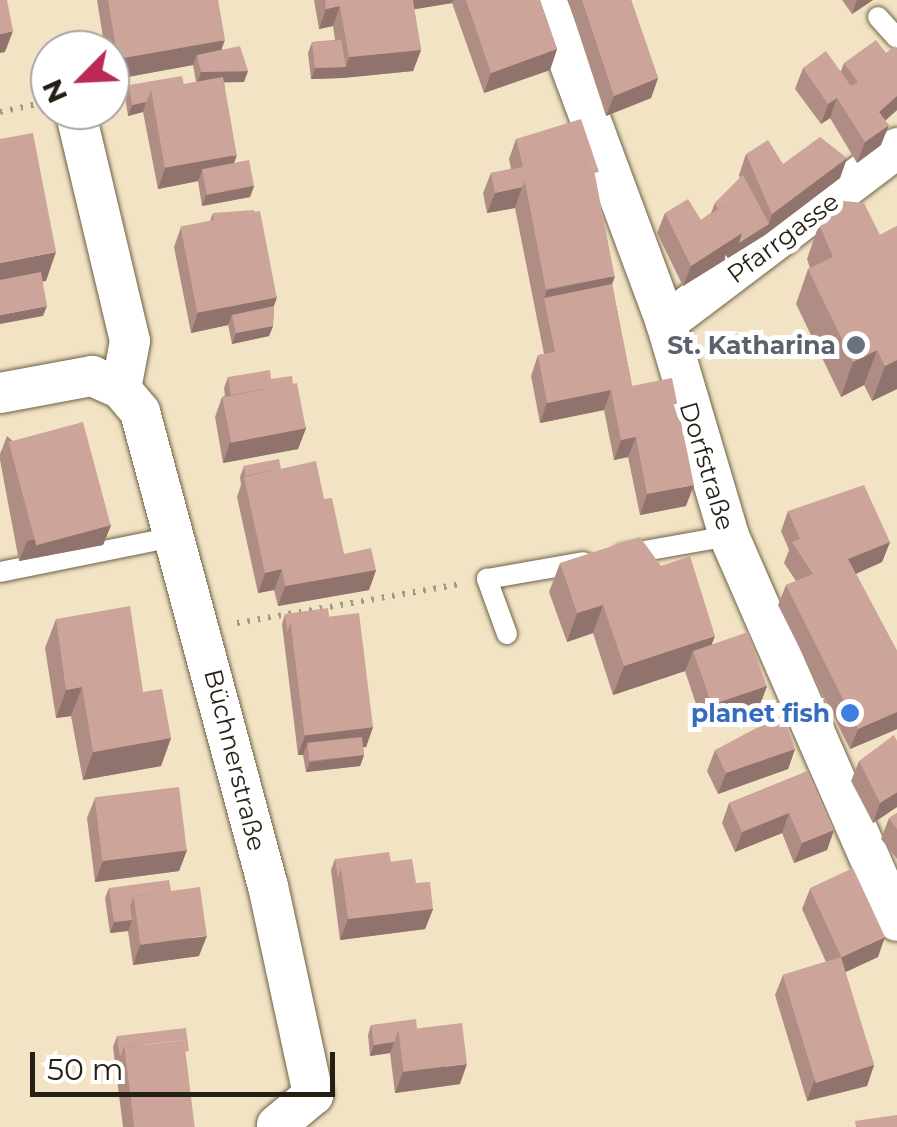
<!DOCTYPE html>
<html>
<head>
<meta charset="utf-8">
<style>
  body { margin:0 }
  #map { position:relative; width:897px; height:1127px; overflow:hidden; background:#f1e3c4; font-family:Montserrat,sans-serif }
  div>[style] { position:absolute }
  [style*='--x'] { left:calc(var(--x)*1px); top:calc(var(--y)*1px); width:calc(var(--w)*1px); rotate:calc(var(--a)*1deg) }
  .path>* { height:6px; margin-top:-3px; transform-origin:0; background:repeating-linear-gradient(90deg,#a39880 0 2.5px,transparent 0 10.5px) }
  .roads { filter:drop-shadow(0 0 2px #6e6146) drop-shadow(0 0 2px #6e6146) }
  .service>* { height:20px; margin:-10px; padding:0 10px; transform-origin:10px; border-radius:10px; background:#fff }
  .minor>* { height:40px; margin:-20px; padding:0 20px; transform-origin:20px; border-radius:20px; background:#fff }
  .wall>* { inset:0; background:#b08d84 }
  .shaded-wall>* { inset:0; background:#90736c }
  .building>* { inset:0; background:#cda49a; transform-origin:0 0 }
  .dots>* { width:28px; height:28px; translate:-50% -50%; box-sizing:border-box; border:5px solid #fff; border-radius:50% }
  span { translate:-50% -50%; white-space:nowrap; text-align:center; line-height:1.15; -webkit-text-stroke:10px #fff; paint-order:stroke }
  .street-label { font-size:25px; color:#251f14 }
  .worship-label { font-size:25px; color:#5b616d; font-weight:700 }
  .right { translate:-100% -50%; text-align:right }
  .shop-label { font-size:25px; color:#366cbe; font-weight:700 }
  .north { position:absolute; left:30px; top:30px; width:100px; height:100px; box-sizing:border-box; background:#fff; border:2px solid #a8a5a1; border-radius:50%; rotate:246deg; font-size:28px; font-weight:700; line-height:40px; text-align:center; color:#251f14 }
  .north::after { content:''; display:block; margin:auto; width:35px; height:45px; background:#ba2a54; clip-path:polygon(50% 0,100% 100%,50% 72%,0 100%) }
  .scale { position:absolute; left:30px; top:1052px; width:305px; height:45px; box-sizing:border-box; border:5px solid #251f14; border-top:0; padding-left:12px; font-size:30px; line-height:35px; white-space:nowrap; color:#251f14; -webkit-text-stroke:8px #fff; paint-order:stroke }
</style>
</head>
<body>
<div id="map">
  <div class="path">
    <div style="--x:0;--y:112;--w:40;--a:-12"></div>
    <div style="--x:237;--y:623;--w:227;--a:-9.9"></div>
  </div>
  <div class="roads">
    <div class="service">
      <div style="--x:878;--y:17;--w:28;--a:48"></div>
      <div style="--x:622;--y:555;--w:109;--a:-10.1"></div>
      <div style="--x:0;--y:572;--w:182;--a:-11.4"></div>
      <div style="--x:507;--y:634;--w:59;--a:-110"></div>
      <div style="--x:487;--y:579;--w:98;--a:-9.9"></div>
    </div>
    <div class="minor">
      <div style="--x:546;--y:0;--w:345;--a:69.6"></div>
      <div style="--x:666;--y:323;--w:222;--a:73.5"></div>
      <div style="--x:729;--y:536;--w:420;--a:66.4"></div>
      <div style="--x:75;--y:110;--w:237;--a:76.6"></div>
      <div style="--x:130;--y:341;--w:49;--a:100.6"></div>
      <div style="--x:666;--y:323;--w:290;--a:-37.1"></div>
      <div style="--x:0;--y:393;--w:94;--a:-10.5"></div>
      <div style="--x:92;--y:376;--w:32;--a:24"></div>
      <div style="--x:121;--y:389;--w:30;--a:50"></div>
      <div style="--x:140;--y:412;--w:491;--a:74.9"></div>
      <div style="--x:268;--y:886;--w:214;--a:77.8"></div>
      <div style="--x:313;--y:1095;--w:47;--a:140.2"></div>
    </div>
  </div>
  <div class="wall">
    <div style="clip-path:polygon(97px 0,218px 0,222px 49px,244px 82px,224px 82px,234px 163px,254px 186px,250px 197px,202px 206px,198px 181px,158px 189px,143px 112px,128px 116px,125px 96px,129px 85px,184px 85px,196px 82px,193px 65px,111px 80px,110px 50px,105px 50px)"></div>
    <div style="clip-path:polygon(314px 0,540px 0,557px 49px,550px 70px,484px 93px,452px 3px,414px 9px,421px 50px,413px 71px,342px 78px,311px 79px,308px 53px,312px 42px,335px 40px,333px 26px,319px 29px)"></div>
    <div style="clip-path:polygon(568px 0,631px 0,658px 78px,651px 98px,606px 116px)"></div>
    <div style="clip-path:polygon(842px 0,873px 0,852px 14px)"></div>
    <div style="clip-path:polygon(897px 49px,897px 110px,885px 120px,881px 145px,857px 163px,830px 118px,821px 124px,795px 89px,803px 68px,841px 71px,844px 63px,886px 53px)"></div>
    <div style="clip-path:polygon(516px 139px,596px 181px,612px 284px,632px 386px,686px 506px,640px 515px,628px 457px,614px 460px,604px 410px,540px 423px,531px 376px,538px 355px,544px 354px,515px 208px,487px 213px,483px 193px,491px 173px,511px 169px,509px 159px)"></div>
    <div style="clip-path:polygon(746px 154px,783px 164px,847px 158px,840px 178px,765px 235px,683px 286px,657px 233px,665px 213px,701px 220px,711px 213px,715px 203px,740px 178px,739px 175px)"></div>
    <div style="clip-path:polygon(213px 213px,277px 297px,274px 306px,273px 326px,269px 336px,232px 344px,228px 325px,191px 333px,174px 247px,181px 227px,210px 221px)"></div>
    <div style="clip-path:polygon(819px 224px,880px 235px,897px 226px,897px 389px,872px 401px,864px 385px,841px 397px,796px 304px,808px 269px,810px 268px,807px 259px)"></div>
    <div style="clip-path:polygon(228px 377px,271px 379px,293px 384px,306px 428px,298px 449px,223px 463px,215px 417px,222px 397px,225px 396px,224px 388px)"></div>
    <div style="clip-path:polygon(7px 436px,111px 525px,103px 545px,19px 561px,0 460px,0 454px)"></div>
    <div style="clip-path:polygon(244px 466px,281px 469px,324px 499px,344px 554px,376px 570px,369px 590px,278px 606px,274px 590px,258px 593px,237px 497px,241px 485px,240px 477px)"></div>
    <div style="clip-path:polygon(788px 511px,890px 542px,882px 562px,856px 574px,897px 651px,897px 729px,850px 749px,778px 605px,786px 585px,796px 581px,784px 563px,789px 550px,781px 531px)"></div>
    <div style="clip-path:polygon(560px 563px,712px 644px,767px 686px,759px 707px,703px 725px,685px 671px,613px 695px,593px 633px,567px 642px,549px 592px)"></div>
    <div style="clip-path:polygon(285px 614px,329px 617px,373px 727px,366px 747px,363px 747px,364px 755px,360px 766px,306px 772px,303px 755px,298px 755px,282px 624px)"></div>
    <div style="clip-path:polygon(56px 619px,143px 692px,171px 738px,161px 766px,83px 780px,71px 716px,56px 718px,45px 648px)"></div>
    <div style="clip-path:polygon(795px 749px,788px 769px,718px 794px,707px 771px,715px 750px)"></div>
    <div style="clip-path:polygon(859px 761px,897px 807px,873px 823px,851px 781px)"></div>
    <div style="clip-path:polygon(808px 771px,834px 830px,827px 850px,794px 863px,782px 833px,735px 852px,722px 823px,729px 803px)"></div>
    <div style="clip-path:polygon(95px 798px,187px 850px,179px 871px,95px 882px,87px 818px)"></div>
    <div style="clip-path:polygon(897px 813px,897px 859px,881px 839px,889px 818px)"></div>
    <div style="clip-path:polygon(335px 859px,391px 862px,416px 883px,433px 909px,425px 929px,340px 940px,331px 870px)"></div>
    <div style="clip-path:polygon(109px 888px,171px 891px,199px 956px,133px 965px,128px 931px,110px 933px,105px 898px)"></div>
    <div style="clip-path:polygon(810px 889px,878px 957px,845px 972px,874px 1065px,867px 1086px,807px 1101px,775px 995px,783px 975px,826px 962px,802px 909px)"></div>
    <div style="clip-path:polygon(371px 1025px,417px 1029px,460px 1084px,395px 1093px,390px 1053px,370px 1056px,368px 1035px)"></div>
    <div style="clip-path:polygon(117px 1036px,186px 1059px,194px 1127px,123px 1127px,113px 1047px)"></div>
  </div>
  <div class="shaded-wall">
    <div style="clip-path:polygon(408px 0,453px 0,452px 3px,404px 11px)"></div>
    <div style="clip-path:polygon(857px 0,873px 0,852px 14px)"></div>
    <div style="clip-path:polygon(340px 6px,333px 26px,319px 29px,326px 9px)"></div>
    <div style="clip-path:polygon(13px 31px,5px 52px,0 53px,0 34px)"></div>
    <div style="clip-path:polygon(225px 40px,217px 61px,197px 55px,193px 65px,111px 80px,118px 59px)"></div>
    <div style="clip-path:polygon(557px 49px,550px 70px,484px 93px,491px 73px)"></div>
    <div style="clip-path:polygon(421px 50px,413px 71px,342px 78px,311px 79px,315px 68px,346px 67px,349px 57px)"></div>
    <div style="clip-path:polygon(248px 71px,244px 82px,197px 83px,201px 72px)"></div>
    <div style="clip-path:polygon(658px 78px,651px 98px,606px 116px,614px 96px)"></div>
    <div style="clip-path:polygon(897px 96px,897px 110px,872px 133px,879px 112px)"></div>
    <div style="clip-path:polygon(837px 98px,830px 118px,821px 124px,828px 104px)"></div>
    <div style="clip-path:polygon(146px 102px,143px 112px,128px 116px,132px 105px)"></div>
    <div style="clip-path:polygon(889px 125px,881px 145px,857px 163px,865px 142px)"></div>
    <div style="clip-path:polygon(237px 155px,230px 175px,202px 171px,198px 181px,158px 189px,165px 168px)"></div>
    <div style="clip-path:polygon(847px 158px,840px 178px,765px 235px,683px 286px,691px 266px,742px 233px,769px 224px,772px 214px)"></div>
    <div style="clip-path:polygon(254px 186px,250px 197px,202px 206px,206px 195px)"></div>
    <div style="clip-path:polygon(522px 187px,515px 208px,487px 213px,495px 193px)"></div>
    <div style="clip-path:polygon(56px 252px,46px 281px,0 290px,0 263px)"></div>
    <div style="clip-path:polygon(615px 276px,605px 305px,544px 298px,547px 290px)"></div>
    <div style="clip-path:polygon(277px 297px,270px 317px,232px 315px,228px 325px,191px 333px,198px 312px)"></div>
    <div style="clip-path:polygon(47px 306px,43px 316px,0 324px,0 315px)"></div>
    <div style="clip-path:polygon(273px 326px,269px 336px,232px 344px,236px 333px)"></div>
    <div style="clip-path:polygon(877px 350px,864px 385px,841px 397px,853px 362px)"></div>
    <div style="clip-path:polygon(897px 360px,897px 389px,872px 401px,885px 366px)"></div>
    <div style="clip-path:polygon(611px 390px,604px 410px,540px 423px,547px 403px)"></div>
    <div style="clip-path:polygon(306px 428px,298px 449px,223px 463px,230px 442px)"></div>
    <div style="clip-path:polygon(636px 437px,628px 457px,614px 460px,621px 440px)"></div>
    <div style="clip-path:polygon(694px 485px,686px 506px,640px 515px,647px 494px)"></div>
    <div style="clip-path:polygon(111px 525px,103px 545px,19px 561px,27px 541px)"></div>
    <div style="clip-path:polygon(890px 542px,882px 562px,841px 580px,848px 559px)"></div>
    <div style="clip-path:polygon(282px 569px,274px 590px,258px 593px,265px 573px)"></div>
    <div style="clip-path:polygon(376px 570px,369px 590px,278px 606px,285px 586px)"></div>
    <div style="clip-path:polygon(603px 605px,593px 633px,567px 642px,577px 613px)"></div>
    <div style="clip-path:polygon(715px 636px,704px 664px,693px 651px,685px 671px,613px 695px,624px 666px)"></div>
    <div style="clip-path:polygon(767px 686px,759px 707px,703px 725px,711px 705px)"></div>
    <div style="clip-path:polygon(82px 687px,71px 716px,56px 718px,66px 690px)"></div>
    <div style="clip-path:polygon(897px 712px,897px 729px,850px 749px,858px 729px)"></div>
    <div style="clip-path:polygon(373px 727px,366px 747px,309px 754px,307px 744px,303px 755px,298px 755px,305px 735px)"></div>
    <div style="clip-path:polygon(171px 738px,161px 766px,83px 780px,93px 752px)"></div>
    <div style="clip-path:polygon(795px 749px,788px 769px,718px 794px,726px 773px)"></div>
    <div style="clip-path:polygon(364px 755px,360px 766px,306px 772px,310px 762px)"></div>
    <div style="clip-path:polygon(897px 792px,897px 807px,873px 823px,880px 803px)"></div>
    <div style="clip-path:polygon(789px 813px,782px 833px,735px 852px,742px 832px)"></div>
    <div style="clip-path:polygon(834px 830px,827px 850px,794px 863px,802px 843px)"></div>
    <div style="clip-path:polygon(187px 850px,179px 871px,95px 882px,103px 861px)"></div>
    <div style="clip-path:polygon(433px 909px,425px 929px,340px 940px,348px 919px)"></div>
    <div style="clip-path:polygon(132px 920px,128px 931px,110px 933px,114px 922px)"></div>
    <div style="clip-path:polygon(207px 936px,199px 956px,133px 965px,140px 945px)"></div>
    <div style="clip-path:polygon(885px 937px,878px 957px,833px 978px,841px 957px)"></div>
    <div style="clip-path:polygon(394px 1042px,390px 1053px,370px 1056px,374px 1045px)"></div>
    <div style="clip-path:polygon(467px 1064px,460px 1084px,395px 1093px,403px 1072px)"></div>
    <div style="clip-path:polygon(874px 1065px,867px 1086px,807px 1101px,814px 1081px)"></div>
  </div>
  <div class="building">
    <div style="clip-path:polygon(0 0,7px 0,13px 31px,0 34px)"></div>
    <div style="clip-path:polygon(108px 0,218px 0,225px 40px,118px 59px)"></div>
    <div style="clip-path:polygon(325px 0,413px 0,421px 50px,349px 57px,340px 6px,326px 9px)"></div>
    <div style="clip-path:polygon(466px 0,540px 0,557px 49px,491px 73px)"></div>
    <div style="clip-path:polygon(582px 0,631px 0,658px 78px,614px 96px)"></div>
    <div style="clip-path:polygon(341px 40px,346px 67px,315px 68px,312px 42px)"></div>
    <div style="clip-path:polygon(876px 40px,886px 53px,895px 46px,897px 49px,897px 96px,879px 112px,889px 125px,865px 142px,837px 98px,828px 104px,803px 68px,826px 51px,851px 86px,858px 82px,844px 63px)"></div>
    <div style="clip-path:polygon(240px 46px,248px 71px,201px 72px,197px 55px)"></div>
    <div style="clip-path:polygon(182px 76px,184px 85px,151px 91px,146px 102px,132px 105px,129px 85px)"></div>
    <div style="left:223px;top:77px;width:79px;height:73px;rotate:80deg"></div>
    <div style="clip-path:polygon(581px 119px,599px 172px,594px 173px,593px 165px,525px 180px,522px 187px,495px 193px,491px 173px,523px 167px,516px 139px)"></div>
    <div style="clip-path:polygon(33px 133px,56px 252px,0 263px,0 139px)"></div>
    <div style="clip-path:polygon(820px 137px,847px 158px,772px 214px,746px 154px,768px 140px,783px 164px)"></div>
    <div style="left:249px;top:160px;width:26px;height:48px;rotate:79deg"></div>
    <div style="left:593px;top:165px;width:113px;height:70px;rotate:79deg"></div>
    <div style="clip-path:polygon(743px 175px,769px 224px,739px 243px,742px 233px,725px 205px,718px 209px,715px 203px)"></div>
    <div style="clip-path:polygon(688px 199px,701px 220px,725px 205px,742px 233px,691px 266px,665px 213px)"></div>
    <div style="clip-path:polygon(835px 200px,864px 203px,880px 235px,897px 226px,897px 360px,885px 366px,877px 350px,853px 362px,808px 269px,833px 257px,819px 224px)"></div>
    <div style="clip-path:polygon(254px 210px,255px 212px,214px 221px,213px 213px)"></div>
    <div style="left:260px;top:211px;width:88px;height:81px;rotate:79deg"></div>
    <div style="clip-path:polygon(41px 272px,47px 306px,0 315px,0 280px)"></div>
    <div style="clip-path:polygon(612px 284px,632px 386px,672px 378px,694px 485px,647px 494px,636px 437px,621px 440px,611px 390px,547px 403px,538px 355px,555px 352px,544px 298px)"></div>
    <div style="clip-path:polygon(274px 306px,273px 326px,236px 333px,232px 315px)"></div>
    <div style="clip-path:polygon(270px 370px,271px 379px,292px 376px,293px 384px,231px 395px,228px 377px)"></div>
    <div style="left:297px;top:383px;width:46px;height:76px;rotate:79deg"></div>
    <div style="left:83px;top:422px;width:107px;height:77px;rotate:75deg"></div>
    <div style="left:279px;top:459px;width:10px;height:36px;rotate:79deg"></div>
    <div style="clip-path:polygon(316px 461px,324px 499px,332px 498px,344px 554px,371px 548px,376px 570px,285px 586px,282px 569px,265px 573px,244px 477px)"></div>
    <div style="clip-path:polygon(864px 485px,890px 542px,848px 559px,897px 651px,897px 712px,858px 729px,786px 585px,813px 574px,792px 542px,800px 539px,788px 511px)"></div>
    <div style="clip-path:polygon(640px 537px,661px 566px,690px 556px,715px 636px,624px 666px,603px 605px,577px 613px,560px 563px)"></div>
    <div style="clip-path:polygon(130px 606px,143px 692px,162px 689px,171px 738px,93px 752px,82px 687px,66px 690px,56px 619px)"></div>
    <div style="clip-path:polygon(328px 608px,329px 617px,291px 622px,287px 632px,285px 614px)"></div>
    <div style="left:359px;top:613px;width:115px;height:69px;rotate:83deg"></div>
    <div style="left:748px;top:632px;width:57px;height:58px;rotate:71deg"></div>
    <div style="clip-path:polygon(783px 714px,795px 749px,726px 773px,715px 750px)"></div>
    <div style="clip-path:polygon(894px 735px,897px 741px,897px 792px,880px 803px,859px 761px)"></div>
    <div style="left:362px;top:737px;width:18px;height:55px;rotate:84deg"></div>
    <div style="clip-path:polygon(808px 771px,834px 830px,802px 843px,789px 813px,742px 832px,729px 803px)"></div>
    <div style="left:179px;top:787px;width:64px;height:85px;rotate:83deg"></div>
    <div style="clip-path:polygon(897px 813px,897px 829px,889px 818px)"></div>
    <div style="clip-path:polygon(389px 852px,391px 862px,341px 868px,338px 878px,335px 859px)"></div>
    <div style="clip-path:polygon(412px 859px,416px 883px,430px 882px,433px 909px,348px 919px,341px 868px)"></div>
    <div style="left:853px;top:868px;width:76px;height:48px;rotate:65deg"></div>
    <div style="clip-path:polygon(169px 880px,171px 891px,134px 896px,130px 906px,132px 920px,114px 922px,109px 888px)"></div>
    <div style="left:200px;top:887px;width:49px;height:67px;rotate:82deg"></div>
    <div style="left:841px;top:957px;width:113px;height:61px;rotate:73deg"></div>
    <div style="clip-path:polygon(416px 1019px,417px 1029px,398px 1031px,394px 1042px,374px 1045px,371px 1025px)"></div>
    <div style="left:462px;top:1023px;width:41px;height:64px;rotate:83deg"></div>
    <div style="clip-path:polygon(186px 1028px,189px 1051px,185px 1052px,184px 1040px,124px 1047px,120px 1057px,117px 1036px)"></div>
    <div style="left:184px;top:1040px;width:88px;height:60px;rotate:83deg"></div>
    <div style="clip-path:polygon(897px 1115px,897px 1127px,856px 1127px,855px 1121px)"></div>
  </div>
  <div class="dots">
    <div style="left:856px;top:345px;background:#6b7280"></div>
    <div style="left:850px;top:713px;background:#3f7fe0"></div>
  </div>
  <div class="street-label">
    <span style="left:783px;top:238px;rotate:-37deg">Pfarrgasse</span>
    <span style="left:707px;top:466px;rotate:73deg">Dorfstraße</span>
    <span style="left:235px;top:760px;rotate:76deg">Büchnerstraße</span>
  </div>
  <div class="worship-label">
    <span class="right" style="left:836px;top:345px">St. Katharina</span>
  </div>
  <div class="shop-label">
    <span class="right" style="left:830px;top:713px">planet fish</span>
  </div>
  <div class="north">N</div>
  <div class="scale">50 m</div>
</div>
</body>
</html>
